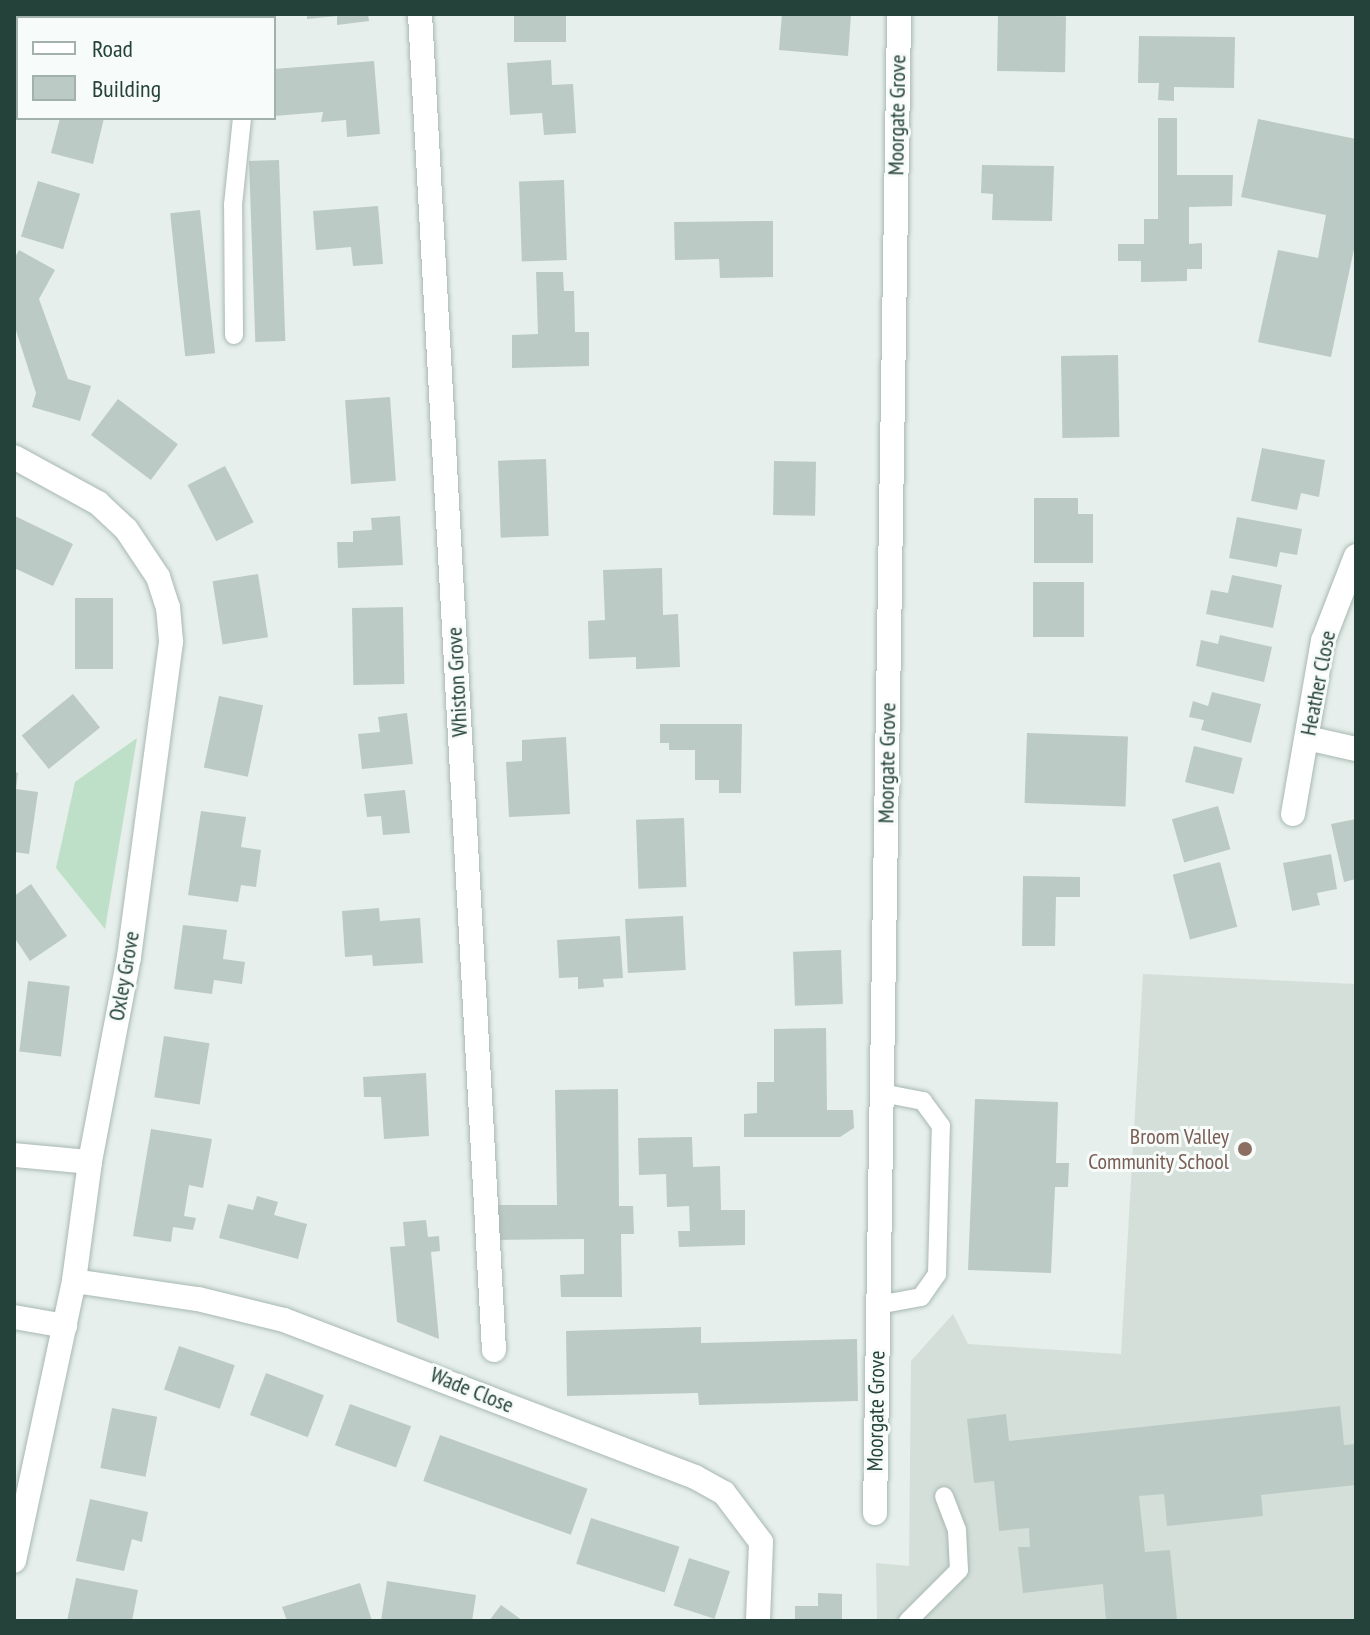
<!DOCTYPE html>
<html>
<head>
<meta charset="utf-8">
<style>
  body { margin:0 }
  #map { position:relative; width:1370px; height:1635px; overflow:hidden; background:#e6efeb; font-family:"PT Sans Narrow",sans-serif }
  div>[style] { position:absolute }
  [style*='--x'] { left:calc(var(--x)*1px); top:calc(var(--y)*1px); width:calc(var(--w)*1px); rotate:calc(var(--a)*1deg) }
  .built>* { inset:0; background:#d4dfda }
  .green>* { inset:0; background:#bfe0c8 }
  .building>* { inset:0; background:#bbcac4; transform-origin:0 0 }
  .roads { filter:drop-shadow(0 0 2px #a8b8b2) drop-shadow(0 0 2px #a8b8b2) }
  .lane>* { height:18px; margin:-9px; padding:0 9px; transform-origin:9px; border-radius:9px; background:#fff }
  .street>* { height:24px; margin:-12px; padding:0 12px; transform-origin:12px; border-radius:12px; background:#fff }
  .dots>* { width:22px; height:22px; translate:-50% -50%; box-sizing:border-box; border:4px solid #f7fbf9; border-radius:50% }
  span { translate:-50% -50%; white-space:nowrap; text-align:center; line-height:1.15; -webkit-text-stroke:6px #f7fbf9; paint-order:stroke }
  .street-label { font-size:22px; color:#24423a }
  .education-label { font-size:22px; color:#785e54 }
  .right { translate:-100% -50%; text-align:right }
  .frame { position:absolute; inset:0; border:16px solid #24423a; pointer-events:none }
  .legend { position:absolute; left:16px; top:16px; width:260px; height:104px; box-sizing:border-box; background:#f7fbf9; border:2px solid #a3b1ad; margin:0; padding:10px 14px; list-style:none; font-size:24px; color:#24423a }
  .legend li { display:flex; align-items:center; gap:16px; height:40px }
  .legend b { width:40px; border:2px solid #a3b1ad }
</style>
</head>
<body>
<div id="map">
  <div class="built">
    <div style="clip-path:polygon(1143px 974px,1356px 984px,1356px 1621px,877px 1621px,876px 1563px,909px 1566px,911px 1361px,953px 1314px,968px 1344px,1121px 1354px)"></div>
  </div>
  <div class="green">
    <div style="clip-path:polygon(137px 738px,105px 929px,56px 868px,75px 782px)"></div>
  </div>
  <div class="building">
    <div style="left:164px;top:14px;width:60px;height:4px"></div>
    <div style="clip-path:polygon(307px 14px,368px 14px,369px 21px,337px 25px,337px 16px,307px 19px)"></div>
    <div style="left:514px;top:14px;width:52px;height:28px"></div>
    <div style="clip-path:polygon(782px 14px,851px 14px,848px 56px,779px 50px)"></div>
    <div style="left:998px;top:15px;width:68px;height:56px;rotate:1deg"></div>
    <div style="clip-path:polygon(1139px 36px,1235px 37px,1234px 88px,1174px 87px,1174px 101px,1158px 100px,1159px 83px,1138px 83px)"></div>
    <div style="clip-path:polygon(551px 60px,552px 85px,573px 84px,576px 133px,544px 135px,542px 113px,510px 115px,507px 63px)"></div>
    <div style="clip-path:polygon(374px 61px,380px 134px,347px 137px,346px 120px,321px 122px,323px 112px,274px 116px,274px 69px)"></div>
    <div style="clip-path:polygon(60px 118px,104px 118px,93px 164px,51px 153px)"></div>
    <div style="clip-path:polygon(1158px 118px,1177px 118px,1177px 175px,1233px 175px,1232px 206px,1189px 207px,1189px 244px,1202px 243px,1202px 269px,1187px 269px,1187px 281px,1141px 282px,1141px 261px,1118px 261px,1118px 244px,1144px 244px,1144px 219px,1158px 219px)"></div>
    <div style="clip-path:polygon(1258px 119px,1356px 139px,1356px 240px,1331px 357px,1258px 342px,1278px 250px,1318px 258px,1326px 215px,1241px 197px)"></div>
    <div style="left:279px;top:160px;width:181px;height:30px;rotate:88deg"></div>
    <div style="clip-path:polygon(982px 165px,1054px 166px,1052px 221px,992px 220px,993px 194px,981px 193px)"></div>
    <div style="left:564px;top:180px;width:80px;height:45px;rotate:88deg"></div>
    <div style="left:38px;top:181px;width:44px;height:58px;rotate:17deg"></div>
    <div style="clip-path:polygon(378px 206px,383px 264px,353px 266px,351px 247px,316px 250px,313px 211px)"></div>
    <div style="left:200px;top:210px;width:144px;height:30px;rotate:84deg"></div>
    <div style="clip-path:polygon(773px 221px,773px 277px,720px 278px,719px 259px,675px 260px,674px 222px)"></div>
    <div style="clip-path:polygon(19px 250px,55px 270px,39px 299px,68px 379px,91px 386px,80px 421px,32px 407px,36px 393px,14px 324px,14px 259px)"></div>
    <div style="clip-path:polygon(536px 272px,563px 272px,564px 291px,574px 291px,575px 332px,589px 332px,589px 366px,512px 368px,512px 335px,538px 334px)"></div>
    <div style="left:1118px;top:355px;width:82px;height:57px;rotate:89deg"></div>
    <div style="left:390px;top:397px;width:84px;height:45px;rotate:86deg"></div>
    <div style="left:118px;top:399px;width:75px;height:45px;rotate:37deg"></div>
    <div style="clip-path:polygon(1262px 448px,1325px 460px,1319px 497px,1301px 493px,1297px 510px,1251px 501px)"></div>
    <div style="left:546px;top:459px;width:77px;height:48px;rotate:88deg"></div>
    <div style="left:774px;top:461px;width:42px;height:54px;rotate:1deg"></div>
    <div style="left:225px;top:466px;width:63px;height:42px;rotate:63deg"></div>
    <div style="clip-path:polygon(1034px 498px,1078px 498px,1078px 514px,1093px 514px,1093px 563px,1034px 563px)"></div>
    <div style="clip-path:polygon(15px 516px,73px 544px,53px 586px,14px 568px)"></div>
    <div style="clip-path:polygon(400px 516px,403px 565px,338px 568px,337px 542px,353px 542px,353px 531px,372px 530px,371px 518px)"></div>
    <div style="clip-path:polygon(1237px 517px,1302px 529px,1297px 555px,1280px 552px,1277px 567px,1229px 558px)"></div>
    <div style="clip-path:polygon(662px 568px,663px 615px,678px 614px,680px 667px,636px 669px,636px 657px,589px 659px,588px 621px,605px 620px,603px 570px)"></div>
    <div style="left:258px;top:574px;width:64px;height:46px;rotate:81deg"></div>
    <div style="clip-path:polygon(1232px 575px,1282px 585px,1273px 628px,1206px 614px,1211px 590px,1228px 593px)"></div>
    <div style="left:1033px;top:582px;width:51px;height:55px"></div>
    <div style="left:75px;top:598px;width:38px;height:71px"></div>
    <div style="left:403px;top:607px;width:77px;height:51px;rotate:89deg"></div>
    <div style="clip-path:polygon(1220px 635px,1272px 647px,1264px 682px,1196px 666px,1201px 640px,1218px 644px)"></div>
    <div style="clip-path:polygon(1212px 692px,1261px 704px,1251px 743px,1201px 730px,1204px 720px,1189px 717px,1193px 701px,1208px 706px)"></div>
    <div style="left:73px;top:694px;width:43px;height:66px;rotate:51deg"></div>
    <div style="left:219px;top:696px;width:45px;height:73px;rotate:12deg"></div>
    <div style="clip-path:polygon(407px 713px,413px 764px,362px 769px,358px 734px,380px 732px,378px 717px)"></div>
    <div style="clip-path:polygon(660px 724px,742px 724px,741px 793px,719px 793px,719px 780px,695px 780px,695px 750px,669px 750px,669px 743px,660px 743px)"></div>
    <div style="left:1027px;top:733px;width:101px;height:70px;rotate:2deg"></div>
    <div style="clip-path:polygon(566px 737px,570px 814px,509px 817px,506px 762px,522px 761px,522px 740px)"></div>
    <div style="left:1194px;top:746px;width:50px;height:37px;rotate:14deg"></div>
    <div style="clip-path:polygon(14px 772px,18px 773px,16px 789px,38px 792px,29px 854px,14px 852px)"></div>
    <div style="clip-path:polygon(405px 790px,410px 833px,383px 835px,381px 816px,367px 817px,364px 794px)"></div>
    <div style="left:1218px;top:806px;width:45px;height:48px;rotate:74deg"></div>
    <div style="clip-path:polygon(201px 811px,246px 817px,241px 847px,261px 850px,256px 887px,241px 885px,238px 902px,188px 895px)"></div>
    <div style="left:684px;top:818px;width:69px;height:48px;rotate:88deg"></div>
    <div style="clip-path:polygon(1356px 819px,1356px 879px,1344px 882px,1331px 824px)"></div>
    <div style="clip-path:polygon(1331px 854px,1337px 889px,1317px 893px,1320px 905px,1292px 911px,1283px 863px)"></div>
    <div style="left:1220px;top:862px;width:67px;height:49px;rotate:75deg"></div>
    <div style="clip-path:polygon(1023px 876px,1080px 877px,1080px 897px,1056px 897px,1055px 946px,1022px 946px)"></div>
    <div style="clip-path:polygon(31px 884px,67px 936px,30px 961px,14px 937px,14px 896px)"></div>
    <div style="clip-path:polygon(379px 908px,380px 921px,420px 918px,423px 963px,373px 966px,372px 955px,345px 957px,342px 911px)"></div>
    <div style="left:683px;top:916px;width:54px;height:58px;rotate:87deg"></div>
    <div style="clip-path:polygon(183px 925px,227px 930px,223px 959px,245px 962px,242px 984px,214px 980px,212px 994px,174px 989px)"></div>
    <div style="clip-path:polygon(620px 936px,623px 978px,603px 979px,604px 987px,578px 989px,578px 977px,559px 978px,557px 940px)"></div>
    <div style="left:841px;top:950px;width:54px;height:48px;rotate:88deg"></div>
    <div style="left:28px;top:981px;width:42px;height:71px;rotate:7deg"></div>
    <div style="clip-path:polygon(826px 1028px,827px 1110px,853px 1110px,854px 1128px,840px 1137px,744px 1137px,744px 1114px,757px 1113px,757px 1082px,774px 1082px,774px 1029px)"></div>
    <div style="left:164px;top:1036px;width:46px;height:62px;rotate:9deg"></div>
    <div style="clip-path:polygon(426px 1073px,429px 1136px,384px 1139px,381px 1097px,364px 1097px,363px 1077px)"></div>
    <div style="clip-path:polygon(618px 1089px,619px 1206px,633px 1206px,634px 1234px,621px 1234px,622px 1297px,561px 1297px,560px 1275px,584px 1274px,584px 1239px,493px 1240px,493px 1205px,557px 1205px,555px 1090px)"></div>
    <div style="clip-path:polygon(975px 1099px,1058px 1102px,1056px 1163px,1069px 1163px,1068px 1187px,1055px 1187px,1051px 1273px,968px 1270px)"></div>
    <div style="clip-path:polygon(151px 1129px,212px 1139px,203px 1188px,189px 1185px,184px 1216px,196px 1218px,193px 1230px,173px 1227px,171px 1242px,133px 1236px)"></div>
    <div style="clip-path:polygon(692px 1137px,693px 1167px,720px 1166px,721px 1210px,745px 1210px,745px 1245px,679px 1247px,678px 1231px,690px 1231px,689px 1206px,667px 1207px,666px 1174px,639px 1175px,638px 1138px)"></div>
    <div style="clip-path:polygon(257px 1196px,278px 1202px,274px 1215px,307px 1224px,298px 1259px,219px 1238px,228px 1204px,253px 1210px)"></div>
    <div style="clip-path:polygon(426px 1220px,428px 1237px,439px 1236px,440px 1251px,431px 1252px,439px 1339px,397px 1322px,390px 1247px,405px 1246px,403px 1222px)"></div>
    <div style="clip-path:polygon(701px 1327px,701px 1343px,857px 1339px,858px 1401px,699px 1405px,698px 1393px,567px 1396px,566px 1331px)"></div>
    <div style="left:179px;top:1346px;width:59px;height:46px;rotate:19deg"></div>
    <div style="left:266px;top:1373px;width:62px;height:45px;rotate:21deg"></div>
    <div style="left:350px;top:1404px;width:65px;height:44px;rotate:20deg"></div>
    <div style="clip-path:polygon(1340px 1406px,1344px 1445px,1356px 1444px,1356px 1485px,1261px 1495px,1263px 1516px,1167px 1526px,1164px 1494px,1139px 1496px,1145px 1552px,1170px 1550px,1177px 1620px,1106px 1621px,1103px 1584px,1023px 1593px,1018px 1547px,1030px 1547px,1029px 1528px,999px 1531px,994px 1481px,974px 1483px,967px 1419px,1006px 1414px,1009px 1441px)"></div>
    <div style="left:112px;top:1408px;width:46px;height:61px;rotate:11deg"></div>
    <div style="left:440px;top:1435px;width:157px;height:49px;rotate:20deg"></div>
    <div style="clip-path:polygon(90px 1499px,148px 1512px,142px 1542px,132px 1539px,124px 1571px,76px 1561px)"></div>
    <div style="left:591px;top:1518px;width:93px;height:48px;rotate:18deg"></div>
    <div style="left:689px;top:1558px;width:43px;height:50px;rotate:18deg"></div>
    <div style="clip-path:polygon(76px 1578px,138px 1590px,132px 1621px,67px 1621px)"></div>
    <div style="clip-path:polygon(387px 1581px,476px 1595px,472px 1621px,381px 1621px)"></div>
    <div style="clip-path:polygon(360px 1583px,372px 1621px,287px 1621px,282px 1607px)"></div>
    <div style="clip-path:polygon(818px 1593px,842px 1594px,842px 1621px,795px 1621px,795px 1606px,818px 1606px)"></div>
    <div style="clip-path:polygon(501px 1605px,523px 1621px,489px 1621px)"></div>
  </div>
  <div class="roads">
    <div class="lane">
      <div style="--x:245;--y:14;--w:4;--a:90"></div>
      <div style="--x:234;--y:335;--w:130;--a:-90.4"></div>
      <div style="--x:233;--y:205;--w:87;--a:-84.1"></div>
      <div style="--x:878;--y:1305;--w:44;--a:-10.5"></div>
      <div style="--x:921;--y:1297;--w:28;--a:-55"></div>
      <div style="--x:937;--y:1274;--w:148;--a:-88.5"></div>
      <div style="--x:941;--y:1126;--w:31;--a:-126"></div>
      <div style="--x:923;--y:1101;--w:42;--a:-169"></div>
      <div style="--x:908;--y:1621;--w:72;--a:-45"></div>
      <div style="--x:959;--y:1570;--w:40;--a:-92.9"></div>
      <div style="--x:957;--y:1530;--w:36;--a:-111"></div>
    </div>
    <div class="street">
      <div style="--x:420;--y:14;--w:1338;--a:86.83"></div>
      <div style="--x:14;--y:15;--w:1;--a:-90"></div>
      <div style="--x:14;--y:457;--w:96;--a:28.7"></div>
      <div style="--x:98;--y:503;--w:38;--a:43"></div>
      <div style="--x:126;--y:529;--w:58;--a:56.3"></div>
      <div style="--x:158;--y:577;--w:32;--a:72"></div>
      <div style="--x:168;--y:607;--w:35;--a:85"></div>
      <div style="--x:171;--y:642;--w:318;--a:97.6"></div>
      <div style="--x:129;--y:957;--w:209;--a:100.8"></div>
      <div style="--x:90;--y:1162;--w:120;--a:97.7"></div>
      <div style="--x:74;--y:1281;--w:286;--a:102.1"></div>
      <div style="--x:1307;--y:738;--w:50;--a:12.7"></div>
      <div style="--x:1293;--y:814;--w:176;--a:-80.2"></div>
      <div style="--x:1323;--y:641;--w:91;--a:-68.8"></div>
      <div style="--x:14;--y:1155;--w:76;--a:5.3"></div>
      <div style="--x:74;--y:1281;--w:125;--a:8.3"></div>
      <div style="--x:198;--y:1299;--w:89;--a:13.7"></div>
      <div style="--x:284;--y:1320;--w:440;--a:20.9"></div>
      <div style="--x:695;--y:1477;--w:33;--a:29"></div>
      <div style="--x:724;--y:1493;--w:61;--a:52.9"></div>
      <div style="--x:761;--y:1542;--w:79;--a:92.2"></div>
      <div style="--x:14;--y:1317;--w:52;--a:10"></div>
      <div style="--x:875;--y:1513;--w:1499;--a:-89.08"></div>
    </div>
  </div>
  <div class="dots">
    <div style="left:1245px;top:1149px;background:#8d6e63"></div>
  </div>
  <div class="street-label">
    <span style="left:897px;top:115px;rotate:-89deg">Moorgate Grove</span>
    <span style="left:457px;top:682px;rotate:-93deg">Whiston Grove</span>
    <span style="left:1318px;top:683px;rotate:-79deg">Heather Close</span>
    <span style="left:887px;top:763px;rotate:-89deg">Moorgate Grove</span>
    <span style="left:124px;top:976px;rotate:-80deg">Oxley Grove</span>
    <span style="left:472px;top:1390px;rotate:22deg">Wade Close</span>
    <span style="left:876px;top:1411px;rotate:-89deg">Moorgate Grove</span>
  </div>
  <div class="education-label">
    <span class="right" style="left:1229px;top:1149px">Broom Valley<br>Community School</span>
  </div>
  <div class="frame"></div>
  <ul class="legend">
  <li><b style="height:10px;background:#fff"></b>Road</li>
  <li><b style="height:22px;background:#bbcac4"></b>Building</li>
  </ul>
</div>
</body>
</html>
